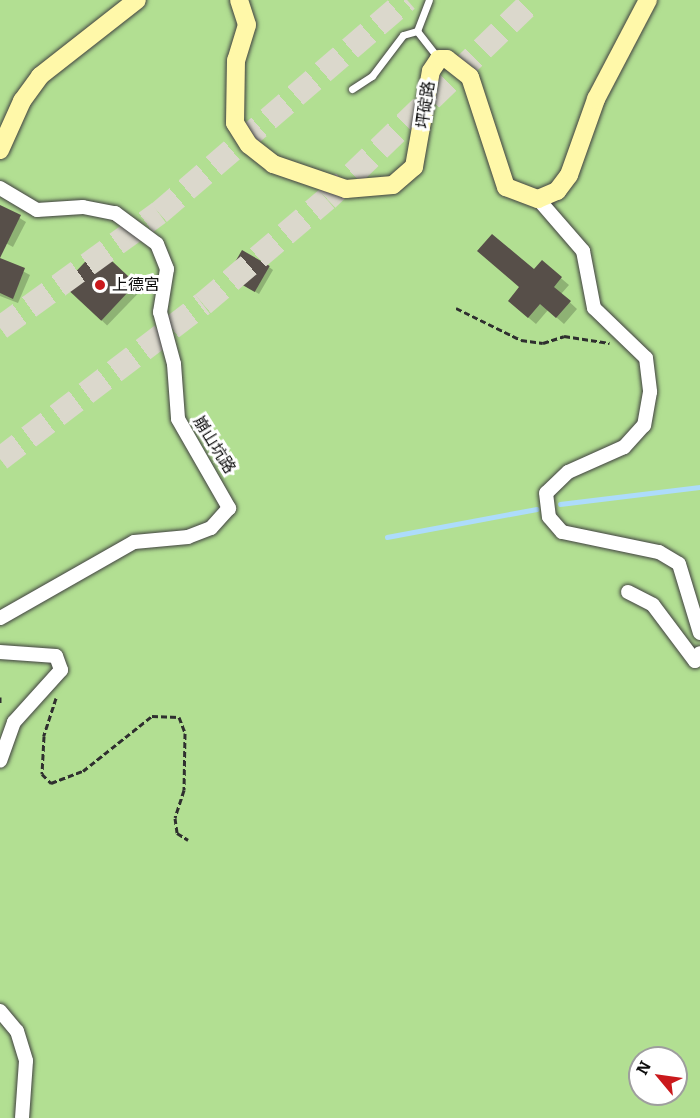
<!DOCTYPE html>
<html>
<head>
<meta charset="utf-8">
<style>
  body { margin:0 }
  #map { position:relative; width:700px; height:1118px; overflow:hidden; background:#fffcee; font-family:Bitter,"Noto Sans TC",serif }
  div>[style] { position:absolute }
  [style*='--x'] { left:calc(var(--x)*1px); top:calc(var(--y)*1px); width:calc(var(--w)*1px); rotate:calc(var(--a)*1deg) }
  .forest>* { inset:0; background:#b2df92 }
  .shadow>* { inset:0; background:#0003; transform-origin:0 0 }
  .stream>* { height:4.5px; margin:-2.25px; padding:0 2.25px; transform-origin:2.25px; border-radius:2.25px; background:#addcfb }
  .building>* { inset:0; background:#574f49; transform-origin:0 0 }
  .highway-tunnel>* { height:24px; margin-top:-12px; transform-origin:0; background:repeating-linear-gradient(90deg,#dbd8cc 0 24px,transparent 0 36px) }
  .path>* { height:3px; margin-top:-1.5px; transform-origin:0; background:repeating-linear-gradient(90deg,#2f2f2f 0 6px,transparent 0 9px) }
  .roads { filter:drop-shadow(0 0 2px #404040) drop-shadow(0 0 2px #404040) }
  .lane>* { height:7px; margin:-3.5px; padding:0 3.5px; transform-origin:3.5px; border-radius:3.5px; background:#fff }
  .street>* { height:14px; margin:-7px; padding:0 7px; transform-origin:7px; border-radius:7px; background:#fff }
  .secondary>* { height:18px; margin:-9px; padding:0 9px; transform-origin:9px; border-radius:9px; background:#fff8a9 }
  .dots>* { width:16px; height:16px; translate:-50% -50%; box-sizing:border-box; border:3px solid #fff; border-radius:50% }
  span { translate:-50% -50%; white-space:nowrap; text-align:center; line-height:1.15; -webkit-text-stroke:6px #fff; paint-order:stroke }
  .street-label { font-size:16px; color:#0d0d0d }
  .poi-label { font-size:16px; color:#0d0d0d }
  .left { translate:0 -50%; text-align:left }
  .north { position:absolute; left:628px; top:1046px; width:60px; height:60px; box-sizing:border-box; background:#fff; border:2px solid #9e9e9e; border-radius:50%; rotate:299deg; font-size:16px; font-weight:700; line-height:24px; text-align:center; color:#0d0d0d }
  .north::after { content:''; display:block; margin:auto; width:21px; height:27px; background:#ca191c; clip-path:polygon(50% 0,100% 100%,50% 72%,0 100%) }
</style>
</head>
<body>
<div id="map">
  <div class="forest">
    <div style="clip-path:polygon(evenodd,0 0,700px 0,700px 1118px,0 1118px,0 0,640px 1058px,676px 1058px,676px 1094px,640px 1094px,640px 1058px)"></div>
  </div>
  <div class="shadow">
    <div style="clip-path:polygon(0 206px,26px 222px,13px 247px,0 240px)"></div>
    <div style="left:98px;top:250px;width:59px;height:48px;rotate:44deg"></div>
    <div style="clip-path:polygon(0 259px,30px 275px,18px 303px,0 296px)"></div>
    <div style="clip-path:polygon(542px 262px,569px 285px,561px 294px,577px 309px,564px 324px,548px 310px,536px 324px,517px 308px,521px 287px)"></div>
    <div style="clip-path:polygon(269px 267px,273px 270px,259px 294px,233px 279px)"></div>
  </div>
  <div class="stream">
    <div style="--x:560;--y:504;--w:141;--a:-6.9"></div>
    <div style="--x:387;--y:537;--w:152;--a:-10.6"></div>
  </div>
  <div class="building">
    <div style="clip-path:polygon(0 205px,21px 215px,0 258px)"></div>
    <div style="clip-path:polygon(492px 234px,534px 269px,542px 260px,562px 277px,554px 287px,571px 301px,556px 318px,540px 304px,528px 318px,508px 301px,519px 287px,477px 251px)"></div>
    <div style="left:98px;top:248px;width:52px;height:51px;rotate:43deg"></div>
    <div style="left:242px;top:250px;width:32px;height:30px;rotate:30deg"></div>
    <div style="clip-path:polygon(0 258px,25px 268px,13px 299px,0 293px)"></div>
  </div>
  <div class="highway-tunnel">
    <div style="--x:0;--y:328;--w:196;--a:-35.9"></div>
    <div style="--x:159;--y:213;--w:327;--a:-40.7"></div>
    <div style="--x:0;--y:459;--w:255;--a:-37.4"></div>
    <div style="--x:203;--y:304;--w:162;--a:-40.3"></div>
    <div style="--x:327;--y:199;--w:286;--a:-44"></div>
  </div>
  <div class="path">
    <div style="--x:456;--y:308;--w:72;--a:26.2"></div>
    <div style="--x:521;--y:340;--w:22;--a:8"></div>
    <div style="--x:543;--y:343;--w:22;--a:-18"></div>
    <div style="--x:564;--y:336;--w:46;--a:8.8"></div>
    <div style="--x:0;--y:697;--w:6;--a:90"></div>
    <div style="--x:56;--y:698;--w:40;--a:108"></div>
    <div style="--x:44;--y:736;--w:38;--a:93"></div>
    <div style="--x:42;--y:774;--w:13;--a:45"></div>
    <div style="--x:51;--y:783;--w:34;--a:-21"></div>
    <div style="--x:83;--y:771;--w:88;--a:-38.6"></div>
    <div style="--x:152;--y:716;--w:27;--a:2"></div>
    <div style="--x:179;--y:717;--w:17;--a:69"></div>
    <div style="--x:185;--y:733;--w:57;--a:91"></div>
    <div style="--x:184;--y:790;--w:29;--a:108"></div>
    <div style="--x:175;--y:818;--w:15;--a:82"></div>
    <div style="--x:177;--y:833;--w:13;--a:32"></div>
  </div>
  <div class="roads">
    <div class="lane">
      <div style="--x:417;--y:31;--w:36;--a:52"></div>
      <div style="--x:352;--y:89;--w:24;--a:-33"></div>
      <div style="--x:372;--y:76;--w:51;--a:-52.9"></div>
      <div style="--x:403;--y:35;--w:15;--a:-16"></div>
      <div style="--x:417;--y:31;--w:33;--a:-69"></div>
    </div>
    <div class="street">
      <div style="--x:0;--y:188;--w:43;--a:30.7"></div>
      <div style="--x:37;--y:210;--w:46;--a:-3.7"></div>
      <div style="--x:83;--y:207;--w:33;--a:11"></div>
      <div style="--x:115;--y:213;--w:52;--a:36.4"></div>
      <div style="--x:157;--y:244;--w:27;--a:68"></div>
      <div style="--x:167;--y:269;--w:44;--a:99.2"></div>
      <div style="--x:160;--y:312;--w:54;--a:74.9"></div>
      <div style="--x:174;--y:364;--w:55;--a:85.8"></div>
      <div style="--x:178;--y:419;--w:103;--a:60.2"></div>
      <div style="--x:229;--y:508;--w:27;--a:132"></div>
      <div style="--x:211;--y:528;--w:25;--a:159"></div>
      <div style="--x:188;--y:537;--w:54;--a:174.7"></div>
      <div style="--x:134;--y:542;--w:154;--a:150.4"></div>
      <div style="--x:538;--y:199;--w:69;--a:49.1"></div>
      <div style="--x:583;--y:251;--w:58;--a:79.1"></div>
      <div style="--x:594;--y:308;--w:72;--a:43.9"></div>
      <div style="--x:646;--y:358;--w:34;--a:83"></div>
      <div style="--x:650;--y:392;--w:34;--a:100"></div>
      <div style="--x:644;--y:425;--w:30;--a:132"></div>
      <div style="--x:624;--y:447;--w:61;--a:155.9"></div>
      <div style="--x:568;--y:472;--w:30;--a:136"></div>
      <div style="--x:546;--y:493;--w:24;--a:83"></div>
      <div style="--x:549;--y:517;--w:20;--a:49"></div>
      <div style="--x:562;--y:532;--w:99;--a:11.7"></div>
      <div style="--x:659;--y:552;--w:23;--a:31"></div>
      <div style="--x:679;--y:564;--w:72;--a:73.1"></div>
      <div style="--x:628;--y:592;--w:28;--a:27"></div>
      <div style="--x:653;--y:605;--w:70;--a:53.1"></div>
      <div style="--x:695;--y:661;--w:9;--a:-58"></div>
      <div style="--x:0;--y:652;--w:56;--a:4.1"></div>
      <div style="--x:56;--y:656;--w:15;--a:70"></div>
      <div style="--x:61;--y:670;--w:70;--a:132.1"></div>
      <div style="--x:14;--y:722;--w:41;--a:109.7"></div>
      <div style="--x:0;--y:1011;--w:26;--a:50"></div>
      <div style="--x:17;--y:1031;--w:31;--a:73"></div>
      <div style="--x:26;--y:1061;--w:57;--a:94"></div>
    </div>
    <div class="secondary">
      <div style="--x:239;--y:0;--w:26;--a:72"></div>
      <div style="--x:247;--y:25;--w:37;--a:107"></div>
      <div style="--x:236;--y:60;--w:63;--a:90.9"></div>
      <div style="--x:235;--y:123;--w:26;--a:58"></div>
      <div style="--x:249;--y:145;--w:31;--a:38"></div>
      <div style="--x:273;--y:164;--w:77;--a:18.9"></div>
      <div style="--x:346;--y:189;--w:47;--a:-4.9"></div>
      <div style="--x:393;--y:185;--w:28;--a:-41"></div>
      <div style="--x:414;--y:167;--w:97;--a:-80"></div>
      <div style="--x:431;--y:71;--w:14;--a:-56"></div>
      <div style="--x:439;--y:59;--w:8;--a:0"></div>
      <div style="--x:447;--y:59;--w:29;--a:38"></div>
      <div style="--x:470;--y:77;--w:116;--a:71.9"></div>
      <div style="--x:506;--y:187;--w:34;--a:21"></div>
      <div style="--x:538;--y:199;--w:21;--a:-23"></div>
      <div style="--x:557;--y:191;--w:20;--a:-53"></div>
      <div style="--x:569;--y:175;--w:81;--a:-70.4"></div>
      <div style="--x:596;--y:99;--w:112;--a:-62.3"></div>
      <div style="--x:0;--y:150;--w:54;--a:-65.8"></div>
      <div style="--x:22;--y:101;--w:31;--a:-54"></div>
      <div style="--x:40;--y:76;--w:123;--a:-38.1"></div>
    </div>
  </div>
  <div class="dots">
    <div style="left:100px;top:285px;background:#ca191c"></div>
  </div>
  <div class="street-label">
    <span style="left:426px;top:105px;rotate:-82deg">坪碇路</span>
    <span style="left:214px;top:445px;rotate:58deg">崩山坑路</span>
  </div>
  <div class="poi-label">
    <span class="left" style="left:112px;top:285px">上德宮</span>
  </div>
  <div class="north">N</div>
</div>
</body>
</html>
